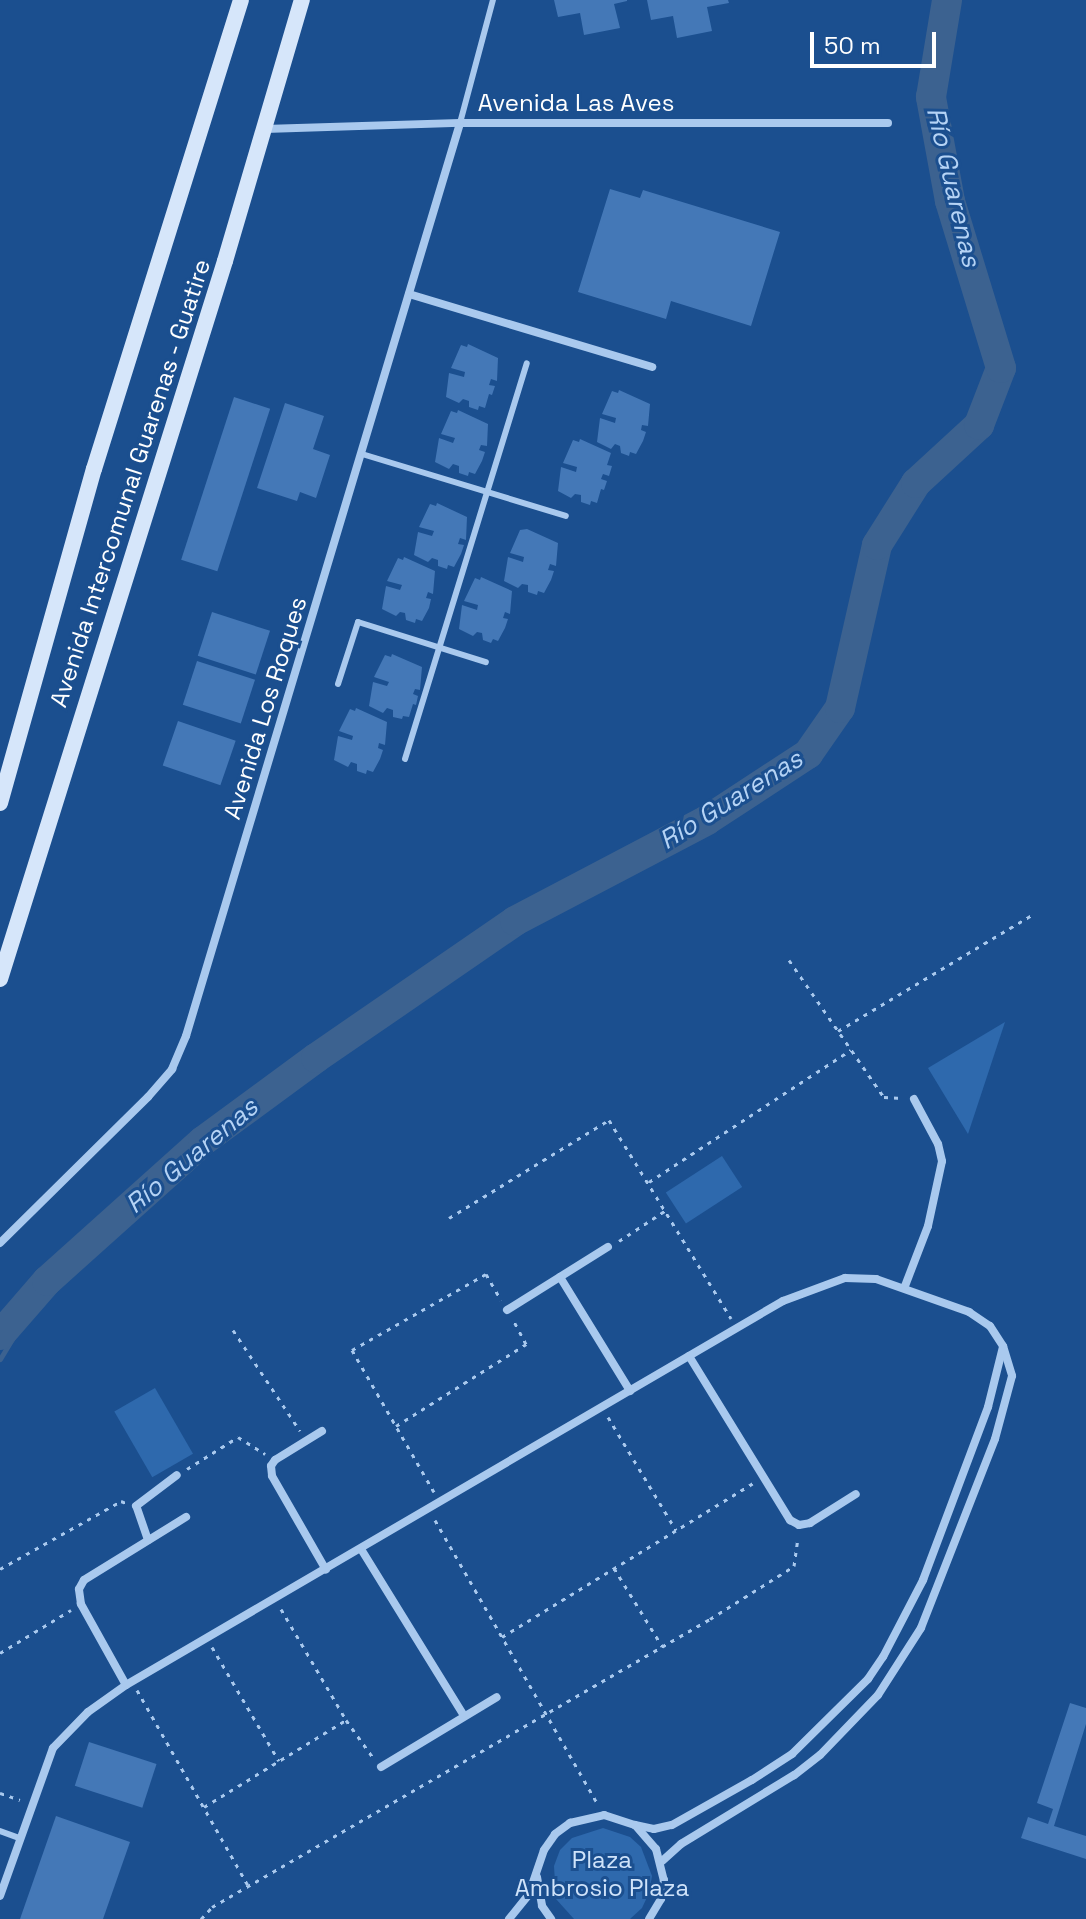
<!DOCTYPE html>
<html>
<head>
<meta charset="utf-8">
<style>
  body { margin:0 }
  #map { position:relative; width:1086px; height:1919px; overflow:hidden; background:#1b4f8f; font-family:"Space Grotesk",sans-serif }
  div>[style] { position:absolute }
  [style*='--x'] { left:calc(var(--x)*1px); top:calc(var(--y)*1px); width:calc(var(--w)*1px); rotate:calc(var(--a)*1deg) }
  .green>* { inset:0; background:#2e69ad; transform-origin:0 0 }
  .stream>* { height:5px; margin:-2.5px; padding:0 2.5px; transform-origin:2.5px; border-radius:2.5px; background:#3c6290 }
  .river>* { height:30px; margin:-15px; padding:0 15px; transform-origin:15px; border-radius:15px; background:#3c6290 }
  .building>* { inset:0; background:#4478b7; transform-origin:0 0 }
  .path>* { height:3px; margin-top:-1.5px; transform-origin:0; background:repeating-linear-gradient(90deg,#a9c9ee 0 4px,transparent 0 10px) }
  .service>* { height:6px; margin:-3px; padding:0 3px; transform-origin:3px; border-radius:3px; background:#a9c9ee }
  .minor>* { height:8px; margin:-4px; padding:0 4px; transform-origin:4px; border-radius:4px; background:#a9c9ee }
  .secondary>* { height:16px; margin:-8px; padding:0 8px; transform-origin:8px; border-radius:8px; background:#d6e6fa }
  span { translate:-50% -50%; white-space:nowrap; text-align:center; line-height:1.15; -webkit-text-stroke:6px #1b4f8f; paint-order:stroke }
  .street-label { font-size:24px; color:#fff }
  .park-label { font-size:24px; color:#cfe3fa }
  .water-label { font-size:26px; color:#b5d3f5; font-style:italic }
  .scale { position:absolute; left:810px; top:32px; width:126px; height:36px; box-sizing:border-box; border:4px solid #fff; border-top:0; padding-left:10px; font-size:24px; line-height:28px; white-space:nowrap; color:#fff; -webkit-text-stroke:6px #1b4f8f; paint-order:stroke }
</style>
</head>
<body>
<div id="map">
  <div class="green">
    <div style="clip-path:polygon(1005px 1022px,968px 1134px,928px 1068px)"></div>
    <div style="left:722px;top:1156px;width:37px;height:67px;rotate:57deg"></div>
    <div style="left:155px;top:1388px;width:76px;height:47px;rotate:60deg"></div>
    <div style="clip-path:polygon(603px 1828px,630px 1837px,641px 1847px,652px 1876px,649px 1893px,642px 1908px,630px 1919px,574px 1919px,556px 1899px,554px 1866px,560px 1850px,572px 1838px)"></div>
  </div>
  <div class="stream">
    <div style="--x:0;--y:1359;--w:91;--a:-58.9"></div>
  </div>
  <div class="river">
    <div style="--x:0;--y:1335;--w:72;--a:-49"></div>
    <div style="--x:47;--y:1281;--w:210;--a:-41.9"></div>
    <div style="--x:203;--y:1141;--w:140;--a:-36.3"></div>
    <div style="--x:316;--y:1058;--w:242;--a:-34.5"></div>
    <div style="--x:515;--y:921;--w:217;--a:-27.7"></div>
    <div style="--x:707;--y:820;--w:121;--a:-33.2"></div>
    <div style="--x:808;--y:754;--w:56;--a:-55.2"></div>
    <div style="--x:840;--y:708;--w:167;--a:-77.2"></div>
    <div style="--x:877;--y:545;--w:73;--a:-57.8"></div>
    <div style="--x:916;--y:483;--w:86;--a:-42.6"></div>
    <div style="--x:979;--y:425;--w:61;--a:-68.9"></div>
    <div style="--x:1001;--y:368;--w:175;--a:-107"></div>
    <div style="--x:950;--y:201;--w:106;--a:-100.4"></div>
    <div style="--x:931;--y:97;--w:98;--a:-80.6"></div>
  </div>
  <div class="building">
    <div style="clip-path:polygon(554px 0,627px 0,627px 1px,614px 4px,620px 28px,584px 35px,580px 13px,558px 17px)"></div>
    <div style="clip-path:polygon(647px 0,728px 0,729px 3px,707px 7px,712px 31px,677px 38px,673px 16px,651px 20px)"></div>
    <div style="clip-path:polygon(610px 189px,640px 198px,643px 190px,780px 232px,751px 326px,671px 301px,666px 319px,578px 292px)"></div>
    <div style="clip-path:polygon(468px 344px,498px 358px,497px 381px,491px 379px,489px 385px,495px 386px,492px 395px,489px 394px,485px 408px,479px 406px,478px 410px,469px 407px,469px 401px,463px 399px,459px 403px,446px 397px,449px 373px,464px 377px,465px 372px,451px 368px,461px 345px,467px 347px)"></div>
    <div style="clip-path:polygon(619px 390px,650px 404px,648px 426px,642px 425px,641px 430px,646px 432px,643px 441px,636px 454px,630px 452px,629px 456px,621px 453px,620px 446px,615px 444px,611px 449px,597px 442px,600px 418px,615px 423px,616px 418px,602px 414px,612px 391px,618px 393px)"></div>
    <div style="left:234px;top:397px;width:38px;height:171px;rotate:18deg"></div>
    <div style="clip-path:polygon(285px 403px,324px 416px,313px 449px,330px 455px,316px 498px,300px 492px,297px 501px,257px 488px)"></div>
    <div style="clip-path:polygon(458px 410px,488px 424px,487px 446px,481px 445px,479px 450px,485px 452px,482px 461px,475px 474px,469px 472px,468px 476px,459px 473px,459px 466px,453px 464px,449px 469px,435px 462px,439px 438px,453px 443px,455px 438px,441px 434px,451px 411px,457px 413px)"></div>
    <div style="clip-path:polygon(580px 439px,611px 453px,607px 465px,612px 466px,609px 476px,603px 474px,601px 479px,607px 481px,604px 490px,601px 489px,597px 503px,591px 501px,590px 505px,581px 502px,581px 495px,575px 494px,571px 498px,558px 491px,561px 467px,576px 472px,577px 467px,563px 463px,573px 440px,579px 442px)"></div>
    <div style="clip-path:polygon(437px 503px,467px 517px,466px 540px,460px 538px,458px 544px,464px 545px,461px 554px,454px 567px,448px 565px,447px 569px,438px 566px,438px 560px,432px 558px,428px 562px,414px 555px,418px 532px,432px 536px,434px 531px,419px 527px,430px 504px,436px 506px)"></div>
    <div style="clip-path:polygon(527px 529px,558px 543px,556px 566px,550px 564px,548px 570px,554px 571px,551px 580px,544px 593px,538px 591px,537px 595px,528px 592px,528px 585px,522px 584px,518px 588px,504px 581px,508px 557px,523px 562px,524px 557px,510px 553px,520px 530px)"></div>
    <div style="clip-path:polygon(404px 557px,435px 571px,433px 594px,428px 592px,426px 598px,431px 599px,429px 608px,422px 621px,416px 619px,415px 623px,406px 620px,405px 613px,400px 612px,396px 616px,382px 609px,386px 586px,400px 590px,402px 585px,387px 581px,398px 558px,403px 560px)"></div>
    <div style="clip-path:polygon(481px 577px,512px 591px,510px 614px,505px 612px,503px 618px,508px 619px,505px 628px,498px 641px,493px 639px,491px 643px,483px 640px,482px 633px,477px 632px,473px 636px,459px 629px,462px 605px,477px 610px,478px 605px,464px 601px,475px 578px,480px 580px)"></div>
    <div style="left:212px;top:612px;width:61px;height:46px;rotate:18deg"></div>
    <div style="clip-path:polygon(392px 654px,422px 667px,420px 690px,415px 689px,413px 694px,418px 696px,416px 705px,413px 704px,409px 717px,403px 716px,402px 719px,393px 717px,393px 710px,387px 708px,383px 713px,369px 706px,373px 682px,387px 686px,389px 682px,374px 677px,385px 655px,391px 657px)"></div>
    <div style="left:197px;top:661px;width:61px;height:46px;rotate:18deg"></div>
    <div style="clip-path:polygon(356px 708px,387px 722px,385px 745px,379px 743px,378px 748px,383px 750px,380px 759px,373px 772px,367px 770px,366px 774px,357px 771px,357px 764px,351px 762px,348px 767px,334px 760px,338px 736px,352px 740px,353px 736px,339px 731px,350px 709px,355px 711px)"></div>
    <div style="left:178px;top:721px;width:61px;height:47px;rotate:19deg"></div>
    <div style="clip-path:polygon(1070px 1703px,1086px 1708px,1086px 1724px,1054px 1826px,1086px 1836px,1086px 1859px,1021px 1838px,1028px 1817px,1048px 1824px,1053px 1809px,1037px 1803px)"></div>
    <div style="left:89px;top:1742px;width:71px;height:46px;rotate:18deg"></div>
    <div style="clip-path:polygon(56px 1816px,130px 1842px,103px 1919px,20px 1919px)"></div>
  </div>
  <div class="path">
    <div style="--x:789;--y:960;--w:167;--a:55.3"></div>
    <div style="--x:884;--y:1097;--w:18;--a:3"></div>
    <div style="--x:838;--y:1031;--w:226;--a:-30.9"></div>
    <div style="--x:649;--y:1182;--w:241;--a:-33.2"></div>
    <div style="--x:449;--y:1218;--w:188;--a:-31.5"></div>
    <div style="--x:609;--y:1120;--w:233;--a:58.4"></div>
    <div style="--x:619;--y:1241;--w:56;--a:-33.4"></div>
    <div style="--x:233;--y:1330;--w:121;--a:56.4"></div>
    <div style="--x:608;--y:1417;--w:132;--a:59"></div>
    <div style="--x:396;--y:1426;--w:154;--a:-32.2"></div>
    <div style="--x:526;--y:1344;--w:27;--a:-118"></div>
    <div style="--x:187;--y:1469;--w:60;--a:-32.1"></div>
    <div style="--x:238;--y:1437;--w:32;--a:32"></div>
    <div style="--x:434;--y:1492;--w:164;--a:-120"></div>
    <div style="--x:352;--y:1350;--w:154;--a:-29.6"></div>
    <div style="--x:486;--y:1274;--w:30;--a:60"></div>
    <div style="--x:435;--y:1520;--w:328;--a:60.2"></div>
    <div style="--x:614;--y:1568;--w:92;--a:58.4"></div>
    <div style="--x:0;--y:1569;--w:139;--a:-29.3"></div>
    <div style="--x:121;--y:1501;--w:5;--a:22"></div>
    <div style="--x:281;--y:1609;--w:129;--a:59.6"></div>
    <div style="--x:346;--y:1720;--w:48;--a:54.3"></div>
    <div style="--x:502;--y:1637;--w:294;--a:-31.5"></div>
    <div style="--x:212;--y:1647;--w:132;--a:59.6"></div>
    <div style="--x:0;--y:1653;--w:83;--a:-31.2"></div>
    <div style="--x:137;--y:1690;--w:224;--a:60.4"></div>
    <div style="--x:0;--y:1793;--w:21;--a:19"></div>
    <div style="--x:204;--y:1807;--w:167;--a:-31.5"></div>
    <div style="--x:201;--y:1919;--w:16;--a:-47"></div>
    <div style="--x:212;--y:1907;--w:575;--a:-30.04"></div>
    <div style="--x:710;--y:1619;--w:99;--a:-32.2"></div>
    <div style="--x:794;--y:1566;--w:29;--a:-82"></div>
  </div>
  <div class="service">
    <div style="--x:460;--y:123;--w:127;--a:-75"></div>
    <div style="--x:362;--y:454;--w:213;--a:16.9"></div>
    <div style="--x:338;--y:684;--w:65;--a:-72.1"></div>
    <div style="--x:358;--y:622;--w:134;--a:17.4"></div>
    <div style="--x:405;--y:759;--w:414;--a:-72.9"></div>
    <div style="--x:0;--y:1831;--w:20;--a:20"></div>
  </div>
  <div class="minor">
    <div style="--x:265;--y:129;--w:195;--a:-1.8"></div>
    <div style="--x:460;--y:123;--w:428;--a:0"></div>
    <div style="--x:409;--y:294;--w:254;--a:16.7"></div>
    <div style="--x:0;--y:1243;--w:208;--a:-44.6"></div>
    <div style="--x:148;--y:1097;--w:37;--a:-49"></div>
    <div style="--x:172;--y:1069;--w:36;--a:-67"></div>
    <div style="--x:186;--y:1036;--w:953;--a:-73.29"></div>
    <div style="--x:560;--y:1277;--w:134;--a:58.4"></div>
    <div style="--x:905;--y:1286;--w:64;--a:-69"></div>
    <div style="--x:928;--y:1226;--w:66;--a:-77.8"></div>
    <div style="--x:942;--y:1161;--w:17;--a:-103"></div>
    <div style="--x:938;--y:1144;--w:51;--a:-118.1"></div>
    <div style="--x:507;--y:1310;--w:119;--a:-32"></div>
    <div style="--x:689;--y:1356;--w:193;--a:58.4"></div>
    <div style="--x:790;--y:1520;--w:10;--a:29"></div>
    <div style="--x:799;--y:1525;--w:11;--a:-10"></div>
    <div style="--x:810;--y:1523;--w:54;--a:-32.2"></div>
    <div style="--x:322;--y:1431;--w:55;--a:148.3"></div>
    <div style="--x:275;--y:1460;--w:7;--a:124"></div>
    <div style="--x:271;--y:1466;--w:10;--a:84"></div>
    <div style="--x:272;--y:1476;--w:108;--a:60.1"></div>
    <div style="--x:148;--y:1540;--w:36;--a:-109"></div>
    <div style="--x:136;--y:1506;--w:51;--a:-37.1"></div>
    <div style="--x:361;--y:1549;--w:196;--a:58.3"></div>
    <div style="--x:126;--y:1685;--w:93;--a:-119.1"></div>
    <div style="--x:81;--y:1604;--w:15;--a:-98"></div>
    <div style="--x:79;--y:1589;--w:10;--a:-61"></div>
    <div style="--x:84;--y:1580;--w:120;--a:-31.7"></div>
    <div style="--x:381;--y:1767;--w:135;--a:-31.1"></div>
    <div style="--x:635;--y:1825;--w:19;--a:12"></div>
    <div style="--x:654;--y:1829;--w:18;--a:-13"></div>
    <div style="--x:672;--y:1825;--w:92;--a:-29.4"></div>
    <div style="--x:752;--y:1780;--w:48;--a:-33"></div>
    <div style="--x:792;--y:1754;--w:107;--a:-44.6"></div>
    <div style="--x:868;--y:1679;--w:27;--a:-56"></div>
    <div style="--x:883;--y:1657;--w:87;--a:-62.5"></div>
    <div style="--x:923;--y:1580;--w:185;--a:-69.4"></div>
    <div style="--x:988;--y:1407;--w:62;--a:-76"></div>
    <div style="--x:537;--y:1877;--w:29;--a:80"></div>
    <div style="--x:542;--y:1906;--w:16;--a:55"></div>
    <div style="--x:0;--y:1896;--w:157;--a:-70.3"></div>
    <div style="--x:53;--y:1748;--w:50;--a:-45.8"></div>
    <div style="--x:88;--y:1712;--w:47;--a:-35.4"></div>
    <div style="--x:126;--y:1685;--w:761;--a:-30.31"></div>
    <div style="--x:783;--y:1301;--w:66;--a:-20.4"></div>
    <div style="--x:845;--y:1278;--w:31;--a:2"></div>
    <div style="--x:876;--y:1279;--w:99;--a:19.5"></div>
    <div style="--x:969;--y:1312;--w:25;--a:34"></div>
    <div style="--x:990;--y:1326;--w:24;--a:57"></div>
    <div style="--x:1003;--y:1346;--w:31;--a:73"></div>
    <div style="--x:1012;--y:1376;--w:65;--a:105.1"></div>
    <div style="--x:995;--y:1439;--w:203;--a:111.4"></div>
    <div style="--x:921;--y:1628;--w:80;--a:122.7"></div>
    <div style="--x:878;--y:1695;--w:83;--a:134"></div>
    <div style="--x:820;--y:1755;--w:33;--a:142"></div>
    <div style="--x:794;--y:1775;--w:132;--a:148.6"></div>
    <div style="--x:681;--y:1844;--w:25;--a:138"></div>
    <div style="--x:509;--y:1919;--w:32;--a:-51"></div>
    <div style="--x:529;--y:1894;--w:46;--a:-71.2"></div>
    <div style="--x:544;--y:1850;--w:19;--a:-55"></div>
    <div style="--x:555;--y:1834;--w:19;--a:-36"></div>
    <div style="--x:570;--y:1823;--w:35;--a:-13"></div>
    <div style="--x:604;--y:1815;--w:33;--a:18"></div>
    <div style="--x:635;--y:1825;--w:32;--a:49"></div>
    <div style="--x:656;--y:1849;--w:32;--a:76"></div>
    <div style="--x:664;--y:1880;--w:19;--a:99"></div>
    <div style="--x:661;--y:1899;--w:23;--a:121"></div>
  </div>
  <div class="secondary">
    <div style="--x:0;--y:803;--w:347;--a:-74.3"></div>
    <div style="--x:94;--y:469;--w:491;--a:-72.6"></div>
    <div style="--x:0;--y:979;--w:752;--a:-72.6"></div>
    <div style="--x:225;--y:261;--w:272;--a:-73.6"></div>
  </div>
  <div class="street-label">
    <span style="left:576px;top:103px">Avenida Las Aves</span>
    <span style="left:130px;top:483px;rotate:-72deg">Avenida Intercomunal Guarenas - Guatire</span>
    <span style="left:265px;top:708px;rotate:-73deg">Avenida Los Roques</span>
  </div>
  <div class="park-label">
    <span style="left:602px;top:1874px">Plaza<br>Ambrosio Plaza</span>
  </div>
  <div class="water-label">
    <span style="left:953px;top:187px;rotate:77deg">Río Guarenas</span>
    <span style="left:731px;top:800px;rotate:-32deg">Río Guarenas</span>
    <span style="left:192px;top:1156px;rotate:-40deg">Río Guarenas</span>
  </div>
  <div class="scale">50 m</div>
</div>
</body>
</html>
